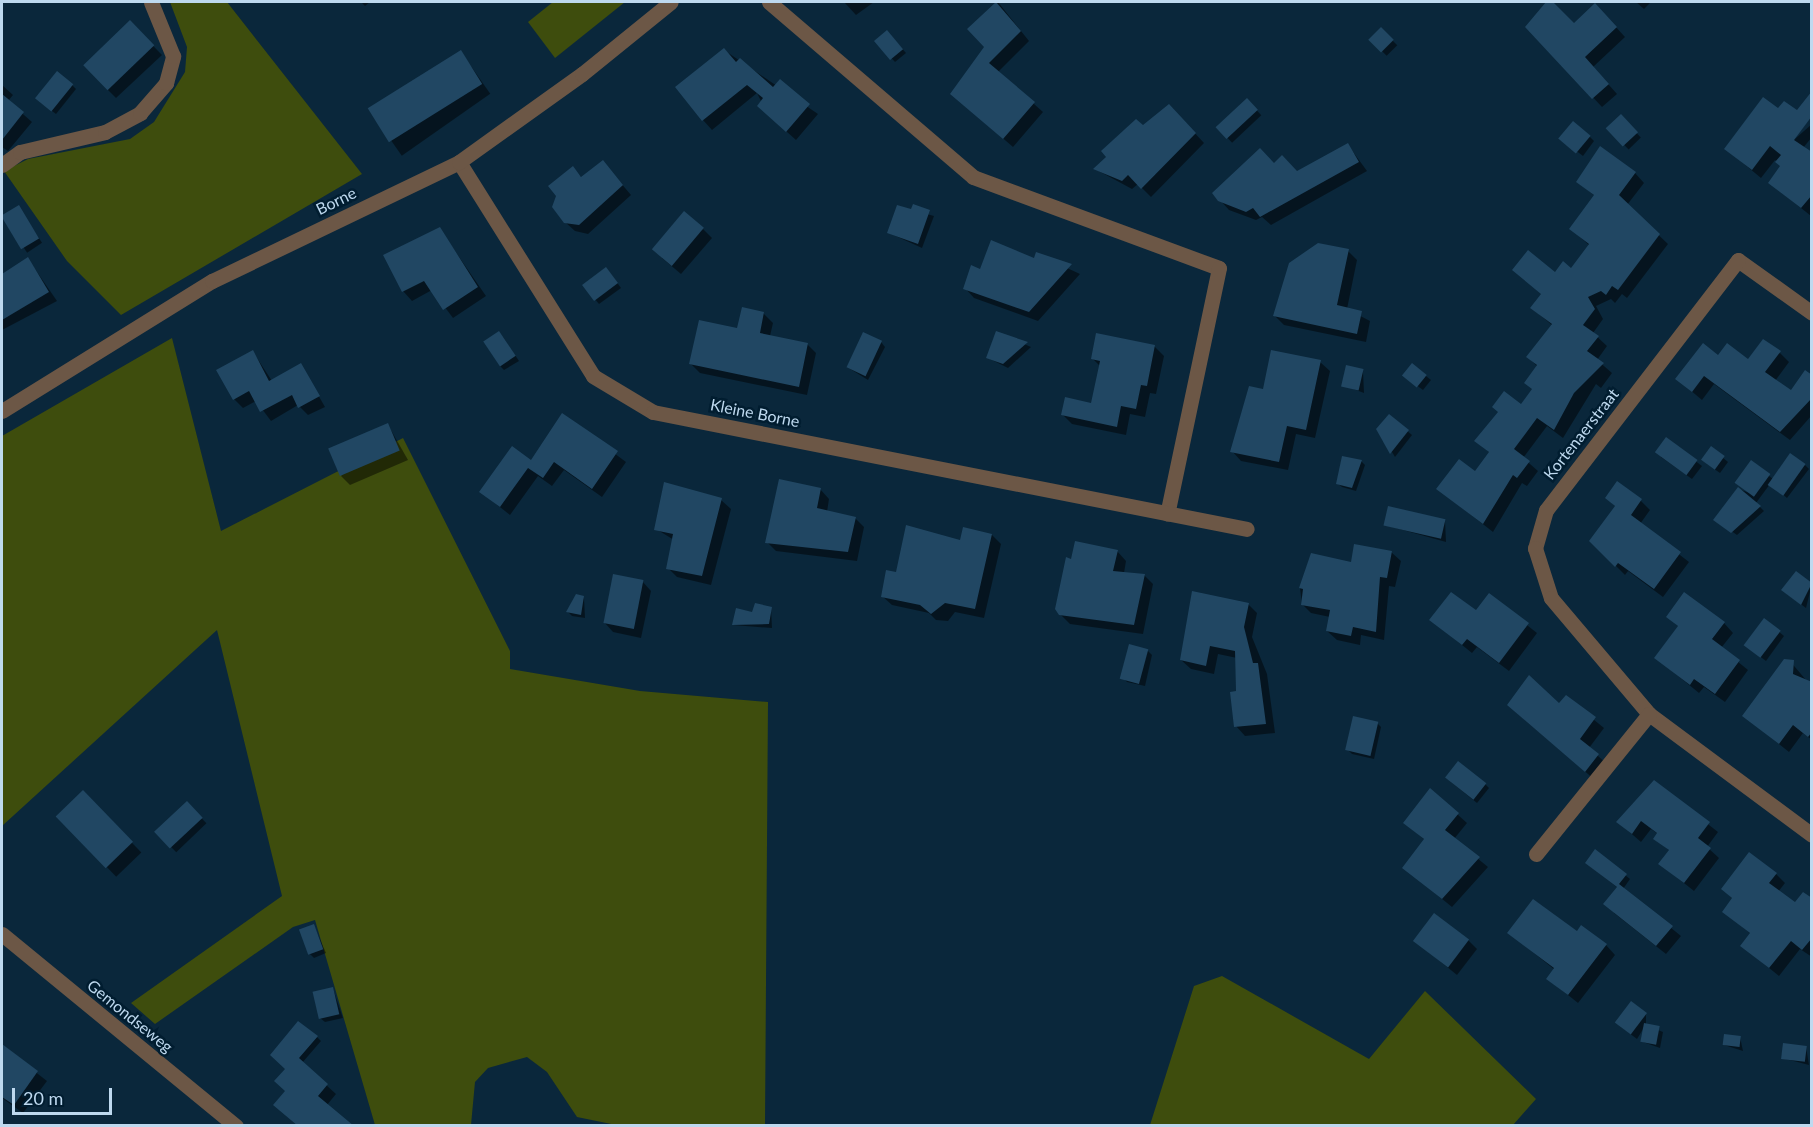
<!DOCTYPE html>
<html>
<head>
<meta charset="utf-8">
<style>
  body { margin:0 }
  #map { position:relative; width:1813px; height:1127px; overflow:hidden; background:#0a273b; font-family:Lato,sans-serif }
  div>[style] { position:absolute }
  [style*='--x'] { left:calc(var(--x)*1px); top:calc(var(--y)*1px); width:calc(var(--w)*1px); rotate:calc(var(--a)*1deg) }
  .green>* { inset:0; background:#3e4d0d }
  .shadow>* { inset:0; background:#0007; transform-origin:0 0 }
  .building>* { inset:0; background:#214763; transform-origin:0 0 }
  .minor>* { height:15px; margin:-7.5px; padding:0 7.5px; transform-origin:7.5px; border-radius:7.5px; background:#6c5746 }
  span { translate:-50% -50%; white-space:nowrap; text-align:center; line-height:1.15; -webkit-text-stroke:5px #011d30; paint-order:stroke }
  .street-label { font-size:16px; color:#bed9ef }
  .frame { position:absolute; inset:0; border:3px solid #bed9ef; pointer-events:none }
  .scale { position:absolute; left:12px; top:1088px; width:100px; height:27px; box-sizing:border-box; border:3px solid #bed9ef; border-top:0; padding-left:8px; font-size:18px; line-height:21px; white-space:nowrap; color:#bed9ef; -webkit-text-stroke:4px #011d30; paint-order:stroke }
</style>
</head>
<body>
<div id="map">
  <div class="green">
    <div style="clip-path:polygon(170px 2px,227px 2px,362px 174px,121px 315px,67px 261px,4px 171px,28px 159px,130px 139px,154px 122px,185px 72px,187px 47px)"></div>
    <div style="clip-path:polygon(553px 2px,625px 2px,555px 58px,528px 22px)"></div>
    <div style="clip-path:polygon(172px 338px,221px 531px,403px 438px,510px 651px,510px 669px,640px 691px,768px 702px,765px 1125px,621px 1126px,577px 1117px,547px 1072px,527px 1057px,488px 1068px,475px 1082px,471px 1125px,375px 1125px,315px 920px,293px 927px,155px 1024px,131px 1003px,282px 896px,217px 630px,2px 826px,2px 436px)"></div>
    <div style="clip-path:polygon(1222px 976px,1369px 1059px,1425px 991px,1536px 1099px,1513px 1125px,1150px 1125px,1194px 986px)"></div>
  </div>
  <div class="shadow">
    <div style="clip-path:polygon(361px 2px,370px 2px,365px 6px)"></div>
    <div style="clip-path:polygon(844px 2px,874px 2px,856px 15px)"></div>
    <div style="clip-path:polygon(998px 2px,1029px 41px,998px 72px,1043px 112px,1013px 147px,961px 102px,986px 47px,969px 29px)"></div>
    <div style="clip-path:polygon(1548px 2px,1574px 25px,1604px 14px,1625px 37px,1593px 67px,1617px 94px,1602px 107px,1527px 27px)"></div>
    <div style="clip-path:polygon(1636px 2px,1651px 2px,1644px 9px)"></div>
    <div style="clip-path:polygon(130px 22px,162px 55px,116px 98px,107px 89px)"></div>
    <div style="left:1381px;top:29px;width:23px;height:15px;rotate:45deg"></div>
    <div style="clip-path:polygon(891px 36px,906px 53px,895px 62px,876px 41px)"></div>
    <div style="clip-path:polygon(724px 50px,818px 114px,796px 140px,768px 115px,757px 93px,712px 130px,703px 120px,677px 88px)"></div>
    <div style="left:461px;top:52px;width:51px;height:108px;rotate:55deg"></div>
    <div style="clip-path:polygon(2px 85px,13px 95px,8px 101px,32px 122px,8px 151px,2px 147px)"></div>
    <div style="clip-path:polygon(72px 85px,76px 89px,56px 114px,40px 102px)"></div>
    <div style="clip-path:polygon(1812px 93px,1812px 121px,1809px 119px,1788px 145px,1812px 124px,1812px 137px,1803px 148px,1812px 154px,1811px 216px,1770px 183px,1782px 166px,1775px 160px,1761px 178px,1726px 149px,1778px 111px,1797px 112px)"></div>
    <div style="left:1247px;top:100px;width:21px;height:40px;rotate:47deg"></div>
    <div style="clip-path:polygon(1178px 115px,1204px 143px,1151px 197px,1138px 184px,1132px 189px,1095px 169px,1143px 127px)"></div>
    <div style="left:1620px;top:116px;width:30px;height:17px;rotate:46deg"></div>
    <div style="clip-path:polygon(1590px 137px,1594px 141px,1583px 156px,1566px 143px)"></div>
    <div style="clip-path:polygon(1348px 145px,1367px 171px,1271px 225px,1262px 217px,1256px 220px,1229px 210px,1220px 200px,1274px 165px,1297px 173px)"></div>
    <div style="clip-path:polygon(603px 162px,631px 195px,588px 234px,575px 231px,565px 222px,573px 168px,582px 178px)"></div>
    <div style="clip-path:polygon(1635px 173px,1644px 183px,1627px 205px,1668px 244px,1627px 298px,1622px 294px,1615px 303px,1611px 299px,1596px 306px,1603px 319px,1593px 333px,1607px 346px,1597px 360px,1612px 373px,1601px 388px,1596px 384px,1563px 438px,1547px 426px,1523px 458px,1538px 471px,1527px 486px,1522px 483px,1493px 532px,1438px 489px,1475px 473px,1490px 453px,1476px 440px,1521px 406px,1533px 390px,1538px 367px,1528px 357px,1553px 326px,1532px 308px,1555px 274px,1572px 270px,1590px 246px,1571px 229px,1595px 196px,1578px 182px)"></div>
    <div style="clip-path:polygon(898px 206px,934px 216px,922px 248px,889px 233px)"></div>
    <div style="left:18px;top:207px;width:43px;height:18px;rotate:56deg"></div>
    <div style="clip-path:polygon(439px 228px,486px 296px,453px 318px,432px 290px,412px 301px,403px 291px)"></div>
    <div style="clip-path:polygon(703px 229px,712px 238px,681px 274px,662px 258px)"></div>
    <div style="clip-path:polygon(1348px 251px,1357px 260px,1347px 309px,1370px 321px,1366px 342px,1284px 325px,1275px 316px)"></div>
    <div style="clip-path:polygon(1037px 254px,1080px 274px,1038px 321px,974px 298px,965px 288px,981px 270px,1035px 260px)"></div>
    <div style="clip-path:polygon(28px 259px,57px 301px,2px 330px,2px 276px)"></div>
    <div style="clip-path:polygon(610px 273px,621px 288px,599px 304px,584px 286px)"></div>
    <div style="clip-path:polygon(763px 313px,773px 323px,770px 336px,807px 344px,816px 353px,807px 395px,700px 373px,691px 364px)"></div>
    <div style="clip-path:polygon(997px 332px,1031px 347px,1008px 368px,988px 358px)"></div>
    <div style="clip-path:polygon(1098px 335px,1155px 347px,1164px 356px,1156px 394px,1150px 393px,1145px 417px,1130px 414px,1126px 435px,1072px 424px,1063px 415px,1092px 405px,1100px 366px,1093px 359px)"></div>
    <div style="clip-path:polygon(503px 337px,519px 361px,504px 370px,500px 366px)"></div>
    <div style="clip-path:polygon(881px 342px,885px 347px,868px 380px,847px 367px)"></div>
    <div style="clip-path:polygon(253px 352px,272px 381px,301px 365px,325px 407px,308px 415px,298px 405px,271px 421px,256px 401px,243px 408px,234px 399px)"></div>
    <div style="clip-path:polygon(1780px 353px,1789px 362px,1775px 381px,1791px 392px,1812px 377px,1812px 415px,1790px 440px,1714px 384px,1702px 400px,1677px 379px,1718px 357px,1748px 361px)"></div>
    <div style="clip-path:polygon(1320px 362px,1330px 371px,1315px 438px,1296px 434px,1288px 470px,1241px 461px,1232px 451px,1264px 391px)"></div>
    <div style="clip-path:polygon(1412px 365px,1431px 380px,1423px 390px,1408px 379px)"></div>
    <div style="clip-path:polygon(1363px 371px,1364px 393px,1343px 385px)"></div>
    <div style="clip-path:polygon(563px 415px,626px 462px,602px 497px,564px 470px,552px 486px,538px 476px,510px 515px,481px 492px,532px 462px)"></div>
    <div style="clip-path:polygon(1389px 416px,1412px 435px,1395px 457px,1378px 429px)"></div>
    <div style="clip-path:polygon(388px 425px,408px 460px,350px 485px,341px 476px)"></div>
    <div style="clip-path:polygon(1666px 439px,1702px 466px,1692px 479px,1661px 457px)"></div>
    <div style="clip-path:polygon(1711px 448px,1728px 462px,1720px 473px,1707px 464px)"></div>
    <div style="clip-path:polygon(1361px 461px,1365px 465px,1356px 491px,1342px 487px,1337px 483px)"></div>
    <div style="clip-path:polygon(1751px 462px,1773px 479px,1805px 465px,1809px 469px,1787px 498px,1770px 484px,1756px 503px,1764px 511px,1737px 535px,1717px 521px,1738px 489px,1750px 493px)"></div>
    <div style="clip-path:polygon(820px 489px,829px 499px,827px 512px,855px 518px,864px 527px,857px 561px,776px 551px,767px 542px)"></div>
    <div style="clip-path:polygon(1607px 498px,1641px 501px,1650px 510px,1640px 524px,1689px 562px,1663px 597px,1628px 571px,1625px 575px,1591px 541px,1616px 507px)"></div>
    <div style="clip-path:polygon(721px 500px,731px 509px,711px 585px,677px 577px,668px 568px,674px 540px,656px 529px)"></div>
    <div style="clip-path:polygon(1445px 520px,1446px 542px,1385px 525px)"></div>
    <div style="clip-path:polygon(992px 535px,1001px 544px,984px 618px,955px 612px,948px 621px,936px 620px,929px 613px,892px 605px,882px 596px,897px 574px,962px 541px)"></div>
    <div style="clip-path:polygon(1117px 551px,1126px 561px,1124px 573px,1144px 575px,1153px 584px,1143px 634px,1070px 624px,1061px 615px,1072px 560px)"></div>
    <div style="clip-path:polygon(1391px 552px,1401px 561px,1395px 587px,1389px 586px,1384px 640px,1361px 635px,1360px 645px,1337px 640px,1327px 631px,1330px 617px,1311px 613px,1302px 604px,1300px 588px)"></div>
    <div style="clip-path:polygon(1796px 573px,1812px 584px,1806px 608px,1787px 594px)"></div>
    <div style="clip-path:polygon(642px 581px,651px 591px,641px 638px,613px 632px,604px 622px)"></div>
    <div style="clip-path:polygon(1489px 595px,1537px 633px,1509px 671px,1477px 647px,1472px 653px,1431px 620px,1476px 613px)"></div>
    <div style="clip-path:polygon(584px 598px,585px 618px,572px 616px,568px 612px)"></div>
    <div style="clip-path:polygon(1248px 604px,1257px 613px,1252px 637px,1267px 674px,1275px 733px,1245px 736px,1236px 726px,1237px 658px,1218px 654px,1214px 674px,1191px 669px,1181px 660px)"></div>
    <div style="clip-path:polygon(771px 608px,772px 628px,733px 625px,737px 610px,753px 614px)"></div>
    <div style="clip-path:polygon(1668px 617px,1724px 623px,1733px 633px,1721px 648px,1748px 670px,1725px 702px,1704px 687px,1699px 693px,1656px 658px,1679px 627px)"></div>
    <div style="clip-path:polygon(1765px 620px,1784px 636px,1766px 661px,1750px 649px)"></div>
    <div style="clip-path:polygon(1147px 650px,1152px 655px,1145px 686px,1127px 682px,1123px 678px)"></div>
    <div style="clip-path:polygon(1789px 660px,1812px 687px,1812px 740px,1803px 733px,1789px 752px,1744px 716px)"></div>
    <div style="clip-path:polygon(1566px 697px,1604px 728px,1589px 748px,1607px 764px,1595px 780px,1518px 714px,1559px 705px)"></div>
    <div style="clip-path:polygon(1377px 723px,1381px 727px,1374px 759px,1352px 754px,1347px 749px)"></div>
    <div style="clip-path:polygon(1451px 782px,1485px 784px,1489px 788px,1477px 803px)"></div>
    <div style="clip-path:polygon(1654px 782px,1718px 832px,1707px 847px,1719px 858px,1694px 891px,1660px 864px,1670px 851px,1655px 838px,1658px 834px,1651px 829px,1641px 842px,1618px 822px)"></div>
    <div style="left:83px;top:792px;width:84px;height:35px;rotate:46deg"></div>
    <div style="left:187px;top:803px;width:28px;height:42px;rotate:46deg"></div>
    <div style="clip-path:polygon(1457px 814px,1467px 823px,1454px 839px,1488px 867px,1452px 907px,1404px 868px,1425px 840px,1405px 823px)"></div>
    <div style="clip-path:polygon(1595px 851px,1630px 879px,1623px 889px,1681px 936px,1666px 954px,1614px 913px,1618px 888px,1591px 867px)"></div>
    <div style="clip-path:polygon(1776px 874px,1785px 883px,1778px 892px,1795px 904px,1812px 900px,1812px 957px,1800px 949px,1779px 976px,1742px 946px,1751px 934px,1724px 912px,1733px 899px,1723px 889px)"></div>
    <div style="clip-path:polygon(314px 926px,326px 953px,314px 958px,309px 953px)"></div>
    <div style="clip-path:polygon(1509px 933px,1606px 945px,1615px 955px,1578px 1003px,1548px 979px,1555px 970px)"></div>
    <div style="clip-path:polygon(1468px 940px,1477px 949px,1457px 975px,1415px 941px)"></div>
    <div style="clip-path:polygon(333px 989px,343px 1018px,325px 1022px,320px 1018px)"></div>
    <div style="clip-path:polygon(1646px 1014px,1646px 1025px,1663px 1032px,1660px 1048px,1643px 1042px,1645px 1026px,1637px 1039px,1621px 1027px)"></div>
    <div style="clip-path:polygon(317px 1037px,321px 1041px,302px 1063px,336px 1094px,327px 1105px,287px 1091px,288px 1070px)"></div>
    <div style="clip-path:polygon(1740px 1037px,1743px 1051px,1724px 1045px)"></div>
    <div style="clip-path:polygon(2px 1046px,47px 1081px,23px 1113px,2px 1098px)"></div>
    <div style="clip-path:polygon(1806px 1047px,1809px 1065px,1782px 1058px)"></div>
  </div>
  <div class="building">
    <div style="clip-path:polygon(996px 2px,1021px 31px,989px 63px,1035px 102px,1003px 139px,950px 94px,984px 47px,967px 29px)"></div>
    <div style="clip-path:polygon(1546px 2px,1553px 2px,1574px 23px,1595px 3px,1617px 27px,1585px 57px,1609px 84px,1592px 99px,1525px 27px)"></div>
    <div style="left:130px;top:20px;width:35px;height:65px;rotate:46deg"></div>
    <div style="left:1381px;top:27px;width:18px;height:18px;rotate:45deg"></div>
    <div style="left:887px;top:30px;width:25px;height:17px;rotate:50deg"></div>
    <div style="clip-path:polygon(724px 48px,736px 62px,740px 58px,773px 87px,780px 79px,810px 104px,786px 132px,757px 106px,763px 98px,747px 85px,702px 121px,675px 87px)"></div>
    <div style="left:461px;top:50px;width:40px;height:110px;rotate:58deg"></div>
    <div style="left:57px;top:71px;width:21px;height:35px;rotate:39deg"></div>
    <div style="clip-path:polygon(1812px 91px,1812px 116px,1794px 140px,1812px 152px,1812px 195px,1801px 208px,1768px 183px,1780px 166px,1775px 162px,1781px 155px,1770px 146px,1752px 170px,1724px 149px,1763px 97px,1778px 108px,1784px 101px,1797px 110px)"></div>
    <div style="clip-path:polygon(2px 94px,24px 112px,2px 140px)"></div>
    <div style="left:1247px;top:98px;width:16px;height:43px;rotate:47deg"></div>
    <div style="clip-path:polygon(1169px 104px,1196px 133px,1141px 189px,1128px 175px,1122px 181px,1093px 169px,1106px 157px,1101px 151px,1136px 119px,1143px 125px)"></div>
    <div style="left:1621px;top:114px;width:25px;height:21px;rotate:47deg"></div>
    <div style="left:1573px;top:121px;width:23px;height:23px;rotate:40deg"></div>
    <div style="clip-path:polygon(1348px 143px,1359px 162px,1260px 217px,1253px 208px,1246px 212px,1218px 201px,1212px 193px,1260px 148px,1274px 163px,1282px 155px,1297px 171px)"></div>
    <div style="clip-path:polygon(1600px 146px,1636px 172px,1619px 195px,1660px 234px,1618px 290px,1612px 286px,1606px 295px,1601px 291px,1588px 297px,1595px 309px,1583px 325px,1599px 336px,1587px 351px,1604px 363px,1574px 393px,1554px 430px,1537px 418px,1526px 433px,1514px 449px,1530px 461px,1517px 478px,1513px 475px,1483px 524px,1436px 489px,1459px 459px,1475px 471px,1489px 452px,1474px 441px,1498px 412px,1492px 407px,1504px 391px,1521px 404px,1532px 389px,1524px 383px,1537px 365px,1526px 357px,1552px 324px,1530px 308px,1541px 294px,1512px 270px,1528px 250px,1555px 272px,1563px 261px,1571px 268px,1589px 244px,1569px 229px,1594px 195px,1576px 182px)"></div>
    <div style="clip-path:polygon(603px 160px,623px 185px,579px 225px,564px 223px,552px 207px,556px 196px,548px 186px,573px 166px,581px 177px)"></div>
    <div style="clip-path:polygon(913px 204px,930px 210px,918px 244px,887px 233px,897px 205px,911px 209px)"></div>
    <div style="left:19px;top:205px;width:39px;height:21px;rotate:59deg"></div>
    <div style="left:684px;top:211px;width:26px;height:50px;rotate:40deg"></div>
    <div style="clip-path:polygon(440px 227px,478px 287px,443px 310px,424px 281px,402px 292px,383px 255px)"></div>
    <div style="clip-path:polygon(991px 240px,1034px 258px,1036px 252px,1072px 264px,1029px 312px,963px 289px,971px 265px,980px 269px)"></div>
    <div style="clip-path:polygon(1318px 243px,1349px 249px,1337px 305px,1362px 311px,1357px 334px,1273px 316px,1289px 263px)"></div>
    <div style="clip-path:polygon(28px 257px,49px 292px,2px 320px,2px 274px)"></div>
    <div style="left:606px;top:267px;width:20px;height:30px;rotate:53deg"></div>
    <div style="clip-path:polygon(742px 307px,764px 312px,760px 333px,808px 343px,799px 387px,689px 364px,699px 320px,737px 328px)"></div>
    <div style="left:499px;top:331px;width:30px;height:19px;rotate:56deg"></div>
    <div style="clip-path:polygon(996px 331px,1028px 342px,1003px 364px,986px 358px)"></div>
    <div style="left:863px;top:332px;width:21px;height:39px;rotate:25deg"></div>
    <div style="clip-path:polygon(1096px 333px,1155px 345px,1147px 386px,1141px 385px,1136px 409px,1121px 406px,1117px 427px,1061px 415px,1065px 397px,1091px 403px,1100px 361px,1091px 359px)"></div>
    <div style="clip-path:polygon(1763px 339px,1781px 351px,1765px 372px,1791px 390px,1805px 370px,1812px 375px,1812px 398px,1780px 432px,1704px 376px,1692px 392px,1675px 379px,1703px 343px,1718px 355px,1727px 343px,1748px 359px)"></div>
    <div style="clip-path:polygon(253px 350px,269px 381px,301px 363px,320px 396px,298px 408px,292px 395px,260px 412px,249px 391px,233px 400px,216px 370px)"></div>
    <div style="clip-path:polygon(1271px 350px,1321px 360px,1306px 430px,1287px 426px,1279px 462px,1230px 452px,1249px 386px,1263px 389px)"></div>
    <div style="left:1412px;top:363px;width:19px;height:16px;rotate:39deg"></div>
    <div style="left:1346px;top:365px;width:18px;height:22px;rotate:13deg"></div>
    <div style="clip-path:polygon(562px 413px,618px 451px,592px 489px,554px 462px,543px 478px,528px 468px,500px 507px,479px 492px,512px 446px,531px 460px)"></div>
    <div style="clip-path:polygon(1389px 414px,1409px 430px,1390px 454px,1376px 429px)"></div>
    <div style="left:388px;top:423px;width:30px;height:65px;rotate:67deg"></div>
    <div style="left:1666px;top:437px;width:39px;height:19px;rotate:36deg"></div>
    <div style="left:1711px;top:446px;width:17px;height:17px;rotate:36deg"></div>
    <div style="left:1790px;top:453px;width:19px;height:39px;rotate:35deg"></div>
    <div style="clip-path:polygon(1342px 456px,1362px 460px,1352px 488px,1336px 484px)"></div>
    <div style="left:1751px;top:460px;width:24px;height:28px;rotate:36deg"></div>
    <div style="clip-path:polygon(779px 479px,821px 488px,817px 508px,856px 517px,848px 552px,765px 543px)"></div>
    <div style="clip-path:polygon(1617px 481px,1642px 499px,1631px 515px,1681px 552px,1654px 589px,1618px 563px,1615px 567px,1589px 541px,1615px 506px,1605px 498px)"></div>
    <div style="clip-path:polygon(664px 482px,722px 498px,702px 576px,666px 569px,673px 534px,654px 530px)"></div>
    <div style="clip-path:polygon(1738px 487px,1761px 506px,1731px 533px,1713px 520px)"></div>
    <div style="left:1388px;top:506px;width:59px;height:20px;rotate:13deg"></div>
    <div style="clip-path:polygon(906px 525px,960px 540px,963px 527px,992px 534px,975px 609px,945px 603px,931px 614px,920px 605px,881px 597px,886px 570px,896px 572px)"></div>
    <div style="clip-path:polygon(1075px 541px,1118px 550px,1113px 571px,1145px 574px,1134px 625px,1059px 615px,1055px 609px,1066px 557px,1071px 559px)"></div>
    <div style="clip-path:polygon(1354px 544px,1392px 551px,1387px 578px,1380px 577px,1376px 632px,1353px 627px,1351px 636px,1326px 631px,1330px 610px,1301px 605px,1303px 589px,1299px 588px,1311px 553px,1351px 562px)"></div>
    <div style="clip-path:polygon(1796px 571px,1812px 583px,1801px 605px,1781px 590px)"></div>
    <div style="left:613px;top:574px;width:31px;height:50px;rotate:11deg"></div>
    <div style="clip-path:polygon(1192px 591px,1249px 603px,1244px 627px,1253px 663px,1258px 663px,1266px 724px,1234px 727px,1230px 692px,1236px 691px,1235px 651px,1210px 646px,1206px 666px,1180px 660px)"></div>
    <div style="clip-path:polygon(1451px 592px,1476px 610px,1489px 593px,1529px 623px,1499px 663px,1467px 639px,1462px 645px,1429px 620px)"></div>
    <div style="clip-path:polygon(1684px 592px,1725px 622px,1712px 639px,1740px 660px,1715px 694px,1694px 679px,1690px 685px,1654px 658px,1678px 626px,1666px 617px)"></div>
    <div style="clip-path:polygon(576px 594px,584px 596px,581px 615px,566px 612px)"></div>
    <div style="clip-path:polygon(755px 603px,772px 607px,769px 624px,732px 625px,736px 608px,752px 612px)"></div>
    <div style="left:1764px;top:618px;width:21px;height:34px;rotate:37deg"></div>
    <div style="left:1129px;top:644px;width:20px;height:36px;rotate:15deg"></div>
    <div style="clip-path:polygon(1784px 659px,1794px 660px,1793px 674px,1812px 682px,1812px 732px,1808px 737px,1793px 725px,1779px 744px,1742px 716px)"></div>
    <div style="clip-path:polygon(1529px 675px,1559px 703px,1566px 695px,1596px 717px,1580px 739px,1599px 754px,1585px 772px,1507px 705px)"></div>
    <div style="left:1353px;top:716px;width:26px;height:35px;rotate:13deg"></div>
    <div style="left:1458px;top:761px;width:36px;height:21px;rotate:38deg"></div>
    <div style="clip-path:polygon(1654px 780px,1710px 822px,1698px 838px,1711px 848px,1684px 883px,1658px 864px,1669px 850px,1653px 839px,1657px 833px,1641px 821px,1632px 834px,1616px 822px)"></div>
    <div style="clip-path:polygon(1430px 788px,1459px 813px,1445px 830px,1480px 857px,1442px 899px,1402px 868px,1424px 839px,1403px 823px)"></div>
    <div style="left:83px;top:790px;width:72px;height:38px;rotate:46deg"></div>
    <div style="left:187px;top:801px;width:23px;height:45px;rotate:47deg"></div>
    <div style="clip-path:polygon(1595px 849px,1627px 874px,1619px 884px,1673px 926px,1656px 946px,1603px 904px,1617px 887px,1585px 863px)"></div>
    <div style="clip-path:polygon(1749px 852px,1777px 873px,1769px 883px,1795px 902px,1803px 892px,1812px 898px,1812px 938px,1802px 950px,1791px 941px,1769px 968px,1740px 946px,1750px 933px,1722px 912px,1732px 898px,1721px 889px)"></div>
    <div style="clip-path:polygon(1533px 899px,1577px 931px,1581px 925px,1607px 944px,1568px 995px,1546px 979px,1554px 968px,1507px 933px)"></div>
    <div style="left:1434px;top:913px;width:44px;height:35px;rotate:37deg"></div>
    <div style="left:314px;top:924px;width:27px;height:16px;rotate:70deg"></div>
    <div style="left:333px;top:987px;width:28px;height:21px;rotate:77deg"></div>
    <div style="left:1631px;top:1001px;width:20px;height:27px;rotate:37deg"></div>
    <div style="clip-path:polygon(298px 1021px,318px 1036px,299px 1058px,328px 1084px,318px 1096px,354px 1126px,298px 1126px,273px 1105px,285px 1091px,274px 1081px,285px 1069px,270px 1055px)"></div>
    <div style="left:1644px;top:1023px;width:16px;height:19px;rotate:11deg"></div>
    <div style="left:1724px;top:1034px;width:17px;height:11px;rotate:7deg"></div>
    <div style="left:1783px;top:1043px;width:24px;height:16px;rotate:7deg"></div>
    <div style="clip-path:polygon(2px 1044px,38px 1071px,14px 1105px,2px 1097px)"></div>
  </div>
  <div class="minor">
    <div style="--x:769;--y:2;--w:269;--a:40.6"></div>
    <div style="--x:973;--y:177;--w:262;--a:20.3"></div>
    <div style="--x:1219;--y:268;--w:251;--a:101.9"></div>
    <div style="--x:459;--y:162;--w:252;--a:57.9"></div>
    <div style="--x:593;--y:376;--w:70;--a:31"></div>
    <div style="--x:653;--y:412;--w:605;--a:11.14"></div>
    <div style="--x:2;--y:165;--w:22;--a:-36"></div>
    <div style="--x:20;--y:152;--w:87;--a:-13.2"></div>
    <div style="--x:105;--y:132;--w:40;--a:-28"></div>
    <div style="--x:140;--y:113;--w:40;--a:-49"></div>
    <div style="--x:166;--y:83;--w:28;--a:-75"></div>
    <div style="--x:173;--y:56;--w:58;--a:-112.2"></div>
    <div style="--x:1812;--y:313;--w:91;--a:-144.4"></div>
    <div style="--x:1738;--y:260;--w:315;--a:127.5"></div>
    <div style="--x:1546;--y:510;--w:40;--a:106"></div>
    <div style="--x:1535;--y:548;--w:52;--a:72.3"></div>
    <div style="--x:1551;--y:598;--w:152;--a:49.8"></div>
    <div style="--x:1649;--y:714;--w:203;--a:36.6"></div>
    <div style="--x:2;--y:411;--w:247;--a:-31.8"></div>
    <div style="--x:212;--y:281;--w:274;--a:-25.7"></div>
    <div style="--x:459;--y:162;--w:151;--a:-35.6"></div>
    <div style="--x:582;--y:74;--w:114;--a:-39"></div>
    <div style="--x:1536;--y:854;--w:180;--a:-51.1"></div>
    <div style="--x:2;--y:934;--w:303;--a:39.4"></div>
  </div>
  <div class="street-label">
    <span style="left:336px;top:201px;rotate:-26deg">Borne</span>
    <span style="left:755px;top:413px;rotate:11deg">Kleine Borne</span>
    <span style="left:1581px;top:434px;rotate:-52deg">Kortenaerstraat</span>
    <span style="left:130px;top:1016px;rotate:39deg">Gemondseweg</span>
  </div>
  <div class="frame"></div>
  <div class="scale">20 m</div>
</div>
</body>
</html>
